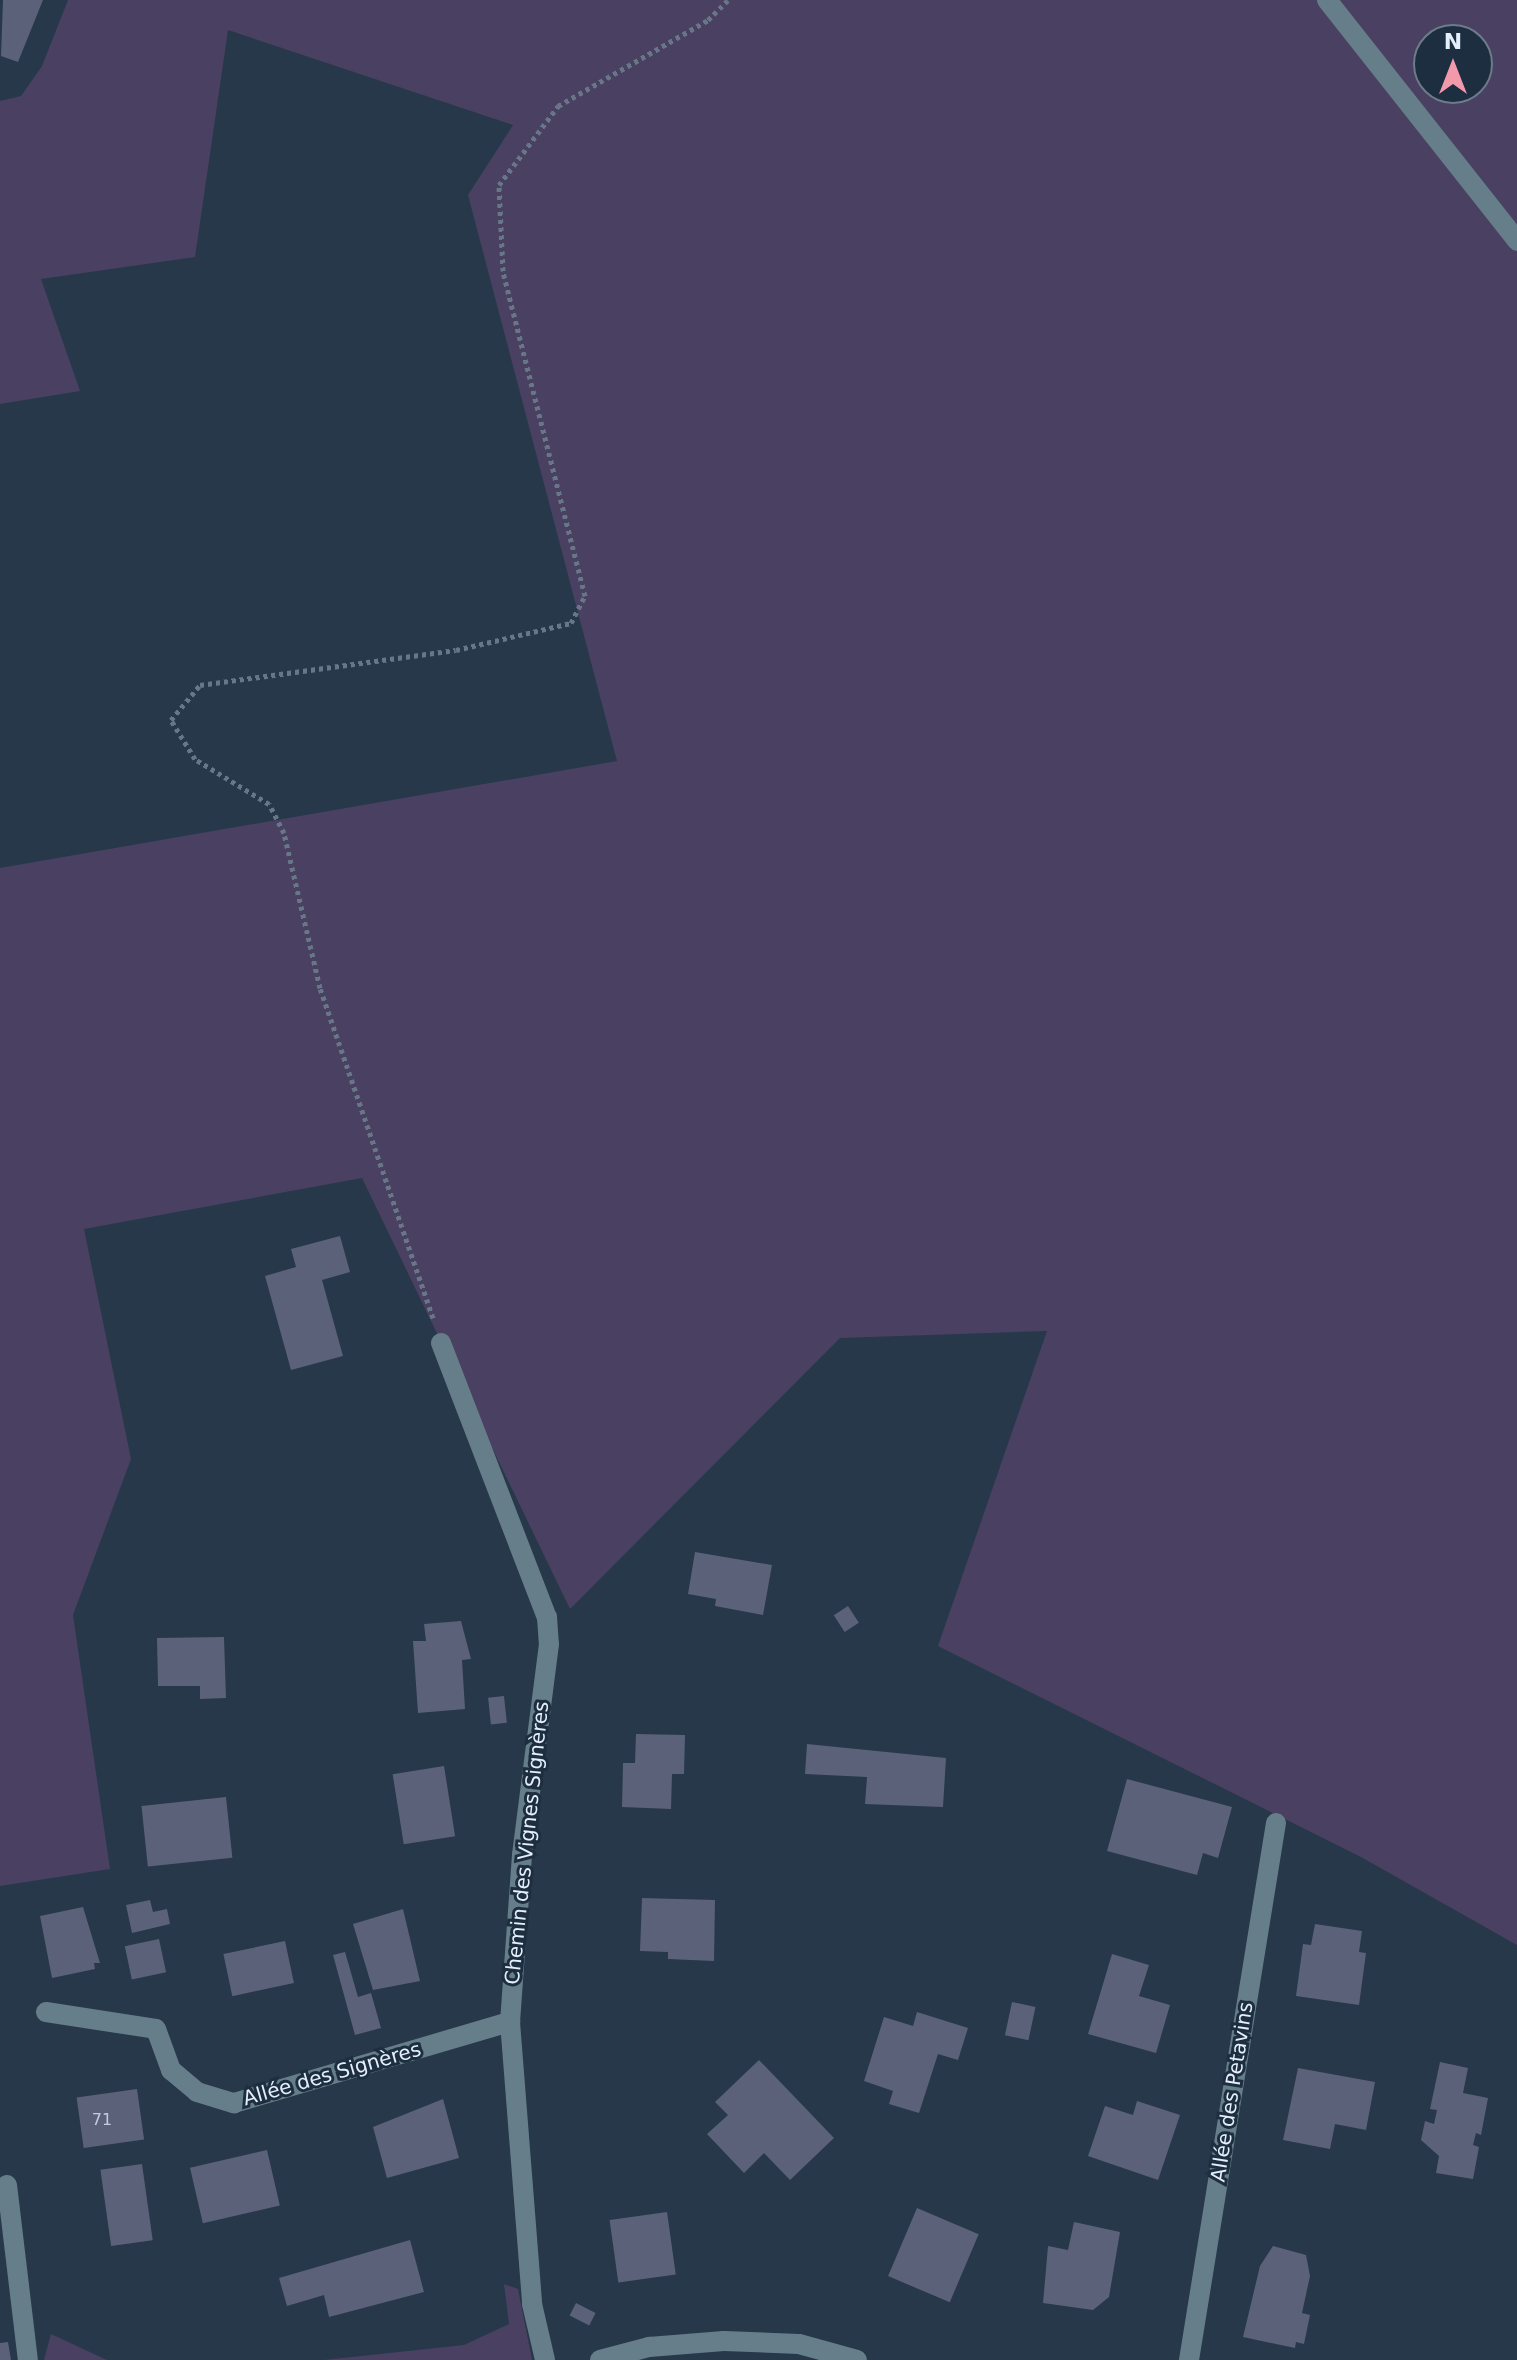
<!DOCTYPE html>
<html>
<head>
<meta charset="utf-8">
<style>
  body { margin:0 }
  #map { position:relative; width:1517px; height:2360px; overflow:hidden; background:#26384a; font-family:"DejaVu Sans",sans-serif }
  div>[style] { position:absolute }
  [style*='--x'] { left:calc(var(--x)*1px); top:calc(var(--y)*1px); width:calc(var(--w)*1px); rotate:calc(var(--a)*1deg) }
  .green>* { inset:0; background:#4a4062 }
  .building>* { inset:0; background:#5b6179; transform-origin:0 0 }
  .path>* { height:5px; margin-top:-2.5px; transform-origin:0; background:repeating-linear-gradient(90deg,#687787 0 4px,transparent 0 8px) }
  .minor>* { height:20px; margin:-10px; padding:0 10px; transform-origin:10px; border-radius:10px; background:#667e89 }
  span { translate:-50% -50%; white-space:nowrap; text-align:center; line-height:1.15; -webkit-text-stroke:6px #1d2e40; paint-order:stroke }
  .number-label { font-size:16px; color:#c2ccda }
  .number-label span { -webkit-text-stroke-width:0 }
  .street-label { font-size:20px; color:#e4effb }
  .north { position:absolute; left:1413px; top:24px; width:80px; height:80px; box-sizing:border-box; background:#1d2e40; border:2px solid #6d7b8b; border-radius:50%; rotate:0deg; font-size:22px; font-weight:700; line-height:32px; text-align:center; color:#e4effb }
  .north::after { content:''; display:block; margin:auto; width:28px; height:36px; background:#f29aac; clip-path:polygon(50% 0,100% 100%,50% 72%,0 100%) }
</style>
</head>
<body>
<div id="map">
  <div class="green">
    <div style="clip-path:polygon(evenodd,68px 0,1517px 0,1517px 1945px,1361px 1857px,938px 1646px,1047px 1331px,840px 1338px,570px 1609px,362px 1178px,84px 1229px,131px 1459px,73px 1615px,110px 1869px,0 1886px,0 868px,617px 761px,468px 195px,513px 125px,228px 30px,195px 257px,41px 279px,80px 391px,0 404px,0 101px,21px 96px,42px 66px,68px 0,1429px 40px,1477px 40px,1477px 88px,1429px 88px,1429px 40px)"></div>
    <div style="clip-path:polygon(504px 2284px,518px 2289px,532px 2360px,324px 2360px,464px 2345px,509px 2324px)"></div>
    <div style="clip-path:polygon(51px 2334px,107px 2360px,44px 2360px)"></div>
  </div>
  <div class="building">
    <div style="clip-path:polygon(3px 0,43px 0,18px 62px,1px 56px)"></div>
    <div style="clip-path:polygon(340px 1236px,350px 1272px,322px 1280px,343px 1356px,291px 1370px,265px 1276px,296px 1267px,291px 1249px)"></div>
    <div style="clip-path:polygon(695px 1552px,772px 1565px,763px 1615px,715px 1606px,716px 1599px,688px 1594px)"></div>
    <div style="left:848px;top:1606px;width:20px;height:17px;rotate:57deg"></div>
    <div style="clip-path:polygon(461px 1621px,471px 1659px,462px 1660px,465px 1709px,418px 1713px,413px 1641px,426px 1641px,424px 1624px)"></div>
    <div style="clip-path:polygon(224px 1637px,226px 1698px,200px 1699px,200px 1686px,158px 1686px,157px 1638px)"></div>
    <div style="left:504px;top:1696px;width:27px;height:16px;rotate:84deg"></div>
    <div style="clip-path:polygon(636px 1734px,685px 1735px,684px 1774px,672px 1774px,671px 1809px,622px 1807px,623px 1763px,635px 1763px)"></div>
    <div style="clip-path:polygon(807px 1744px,946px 1758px,943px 1807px,865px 1804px,867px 1777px,805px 1774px)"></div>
    <div style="left:444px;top:1766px;width:71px;height:52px;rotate:81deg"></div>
    <div style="clip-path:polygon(1127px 1779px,1232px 1807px,1218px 1858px,1203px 1853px,1197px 1875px,1107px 1851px)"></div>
    <div style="left:226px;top:1797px;width:61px;height:85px;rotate:84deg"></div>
    <div style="clip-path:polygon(642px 1898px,715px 1900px,714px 1961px,668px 1959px,668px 1952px,640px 1951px)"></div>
    <div style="clip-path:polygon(150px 1900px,153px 1912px,167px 1909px,170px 1924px,132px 1933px,126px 1905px)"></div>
    <div style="clip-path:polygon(83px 1907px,100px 1963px,94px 1963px,95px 1969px,52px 1978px,40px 1916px)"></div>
    <div style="clip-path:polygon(403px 1909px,420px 1981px,373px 1990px,353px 1924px)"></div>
    <div style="clip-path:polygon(1315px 1924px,1362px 1931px,1359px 1952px,1366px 1953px,1359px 2005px,1296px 1996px,1303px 1944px,1311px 1945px)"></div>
    <div style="left:159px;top:1939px;width:34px;height:35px;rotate:78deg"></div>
    <div style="left:285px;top:1941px;width:43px;height:63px;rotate:78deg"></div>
    <div style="clip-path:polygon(345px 1952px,358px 1997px,371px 1993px,381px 2028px,355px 2035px,333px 1955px)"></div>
    <div style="clip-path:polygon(1112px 1954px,1149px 1965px,1139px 1996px,1170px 2005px,1156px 2053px,1088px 2034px)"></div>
    <div style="left:1012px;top:2002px;width:24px;height:34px;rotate:12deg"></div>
    <div style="clip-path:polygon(917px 2012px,968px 2028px,958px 2060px,938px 2054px,919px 2113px,889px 2104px,893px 2091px,864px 2081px,884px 2017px,913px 2026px)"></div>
    <div style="clip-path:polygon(759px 2060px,834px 2138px,790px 2180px,764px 2153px,744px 2173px,707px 2134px,728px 2115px,715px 2102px)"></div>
    <div style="clip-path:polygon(1440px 2062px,1468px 2068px,1463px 2093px,1488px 2098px,1481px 2135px,1476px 2133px,1473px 2145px,1479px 2147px,1473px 2179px,1436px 2173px,1439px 2156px,1421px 2140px,1425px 2121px,1434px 2124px,1437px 2110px,1430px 2109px)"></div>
    <div style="clip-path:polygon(1298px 2068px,1375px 2082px,1366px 2130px,1335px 2124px,1330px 2149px,1283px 2140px)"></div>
    <div style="left:137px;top:2089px;width:51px;height:61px;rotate:82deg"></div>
    <div style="clip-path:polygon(443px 2099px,459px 2158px,387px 2178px,373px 2127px)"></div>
    <div style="clip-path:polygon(1137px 2101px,1180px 2115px,1158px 2180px,1088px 2156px,1105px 2106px,1133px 2115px)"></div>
    <div style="left:267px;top:2150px;width:57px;height:79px;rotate:77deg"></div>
    <div style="left:142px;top:2164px;width:77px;height:42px;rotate:82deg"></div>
    <div style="left:917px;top:2208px;width:67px;height:74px;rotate:23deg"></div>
    <div style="left:667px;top:2212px;width:63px;height:58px;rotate:82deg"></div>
    <div style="clip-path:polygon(1074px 2222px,1120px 2232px,1109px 2297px,1093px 2310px,1043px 2303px,1048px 2246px,1068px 2250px)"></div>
    <div style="clip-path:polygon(410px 2240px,424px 2292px,329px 2317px,324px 2295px,287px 2306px,279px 2278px)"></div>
    <div style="clip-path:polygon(1273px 2246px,1306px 2255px,1310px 2276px,1302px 2313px,1310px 2315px,1304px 2344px,1296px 2342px,1295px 2348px,1243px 2337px,1260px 2266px)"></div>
    <div style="left:576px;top:2303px;width:22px;height:14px;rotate:27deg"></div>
    <div style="clip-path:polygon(8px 2342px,11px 2360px,0 2360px,0 2343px)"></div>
  </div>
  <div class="path">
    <div style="--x:433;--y:1318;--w:349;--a:-108.9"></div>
    <div style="--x:320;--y:988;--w:159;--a:-103.1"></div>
    <div style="--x:284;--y:833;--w:33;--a:-117"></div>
    <div style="--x:269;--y:804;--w:87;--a:-148.7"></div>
    <div style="--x:195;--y:759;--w:46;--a:-121.6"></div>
    <div style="--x:171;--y:720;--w:45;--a:-50.4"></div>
    <div style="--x:200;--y:685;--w:258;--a:-7.8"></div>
    <div style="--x:456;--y:650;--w:118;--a:-13.2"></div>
    <div style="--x:571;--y:623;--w:30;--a:-63"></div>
    <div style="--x:585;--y:596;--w:335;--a:-104.2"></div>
    <div style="--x:503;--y:271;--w:86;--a:-92.7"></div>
    <div style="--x:499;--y:185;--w:99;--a:-53.2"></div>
    <div style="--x:558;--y:106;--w:173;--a:-29.8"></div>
    <div style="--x:708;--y:20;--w:28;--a:-45"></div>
  </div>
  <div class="minor">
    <div style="--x:1327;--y:0;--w:307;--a:51.7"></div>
    <div style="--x:441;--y:1343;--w:294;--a:68.9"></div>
    <div style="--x:547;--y:1617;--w:27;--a:86"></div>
    <div style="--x:549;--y:1644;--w:213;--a:97.3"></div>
    <div style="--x:522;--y:1855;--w:167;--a:94.1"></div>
    <div style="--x:510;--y:2022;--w:283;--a:85.5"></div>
    <div style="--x:532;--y:2304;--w:57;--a:76.9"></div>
    <div style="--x:46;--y:2012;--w:111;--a:8.8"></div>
    <div style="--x:156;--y:2029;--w:44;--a:69.9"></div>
    <div style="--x:171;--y:2070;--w:34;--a:40"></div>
    <div style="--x:197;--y:2092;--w:39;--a:17"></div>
    <div style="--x:234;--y:2103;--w:288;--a:-16.4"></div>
    <div style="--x:7;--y:2185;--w:176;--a:83.2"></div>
    <div style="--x:600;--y:2360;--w:51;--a:-14.9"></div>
    <div style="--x:649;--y:2347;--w:75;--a:-4.6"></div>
    <div style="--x:724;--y:2341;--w:75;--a:2.3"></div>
    <div style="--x:799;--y:2344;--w:60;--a:15.4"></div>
    <div style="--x:1189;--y:2360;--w:544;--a:-80.8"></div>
  </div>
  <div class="number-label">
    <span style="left:102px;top:2120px">71</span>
  </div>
  <div class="street-label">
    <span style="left:527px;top:1843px;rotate:-84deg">Chemin des Vignes Signères</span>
    <span style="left:332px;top:2074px;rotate:-16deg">Allée des Signères</span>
    <span style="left:1232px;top:2092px;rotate:-81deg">Allée des Petavins</span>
  </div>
  <div class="north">N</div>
</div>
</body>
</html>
